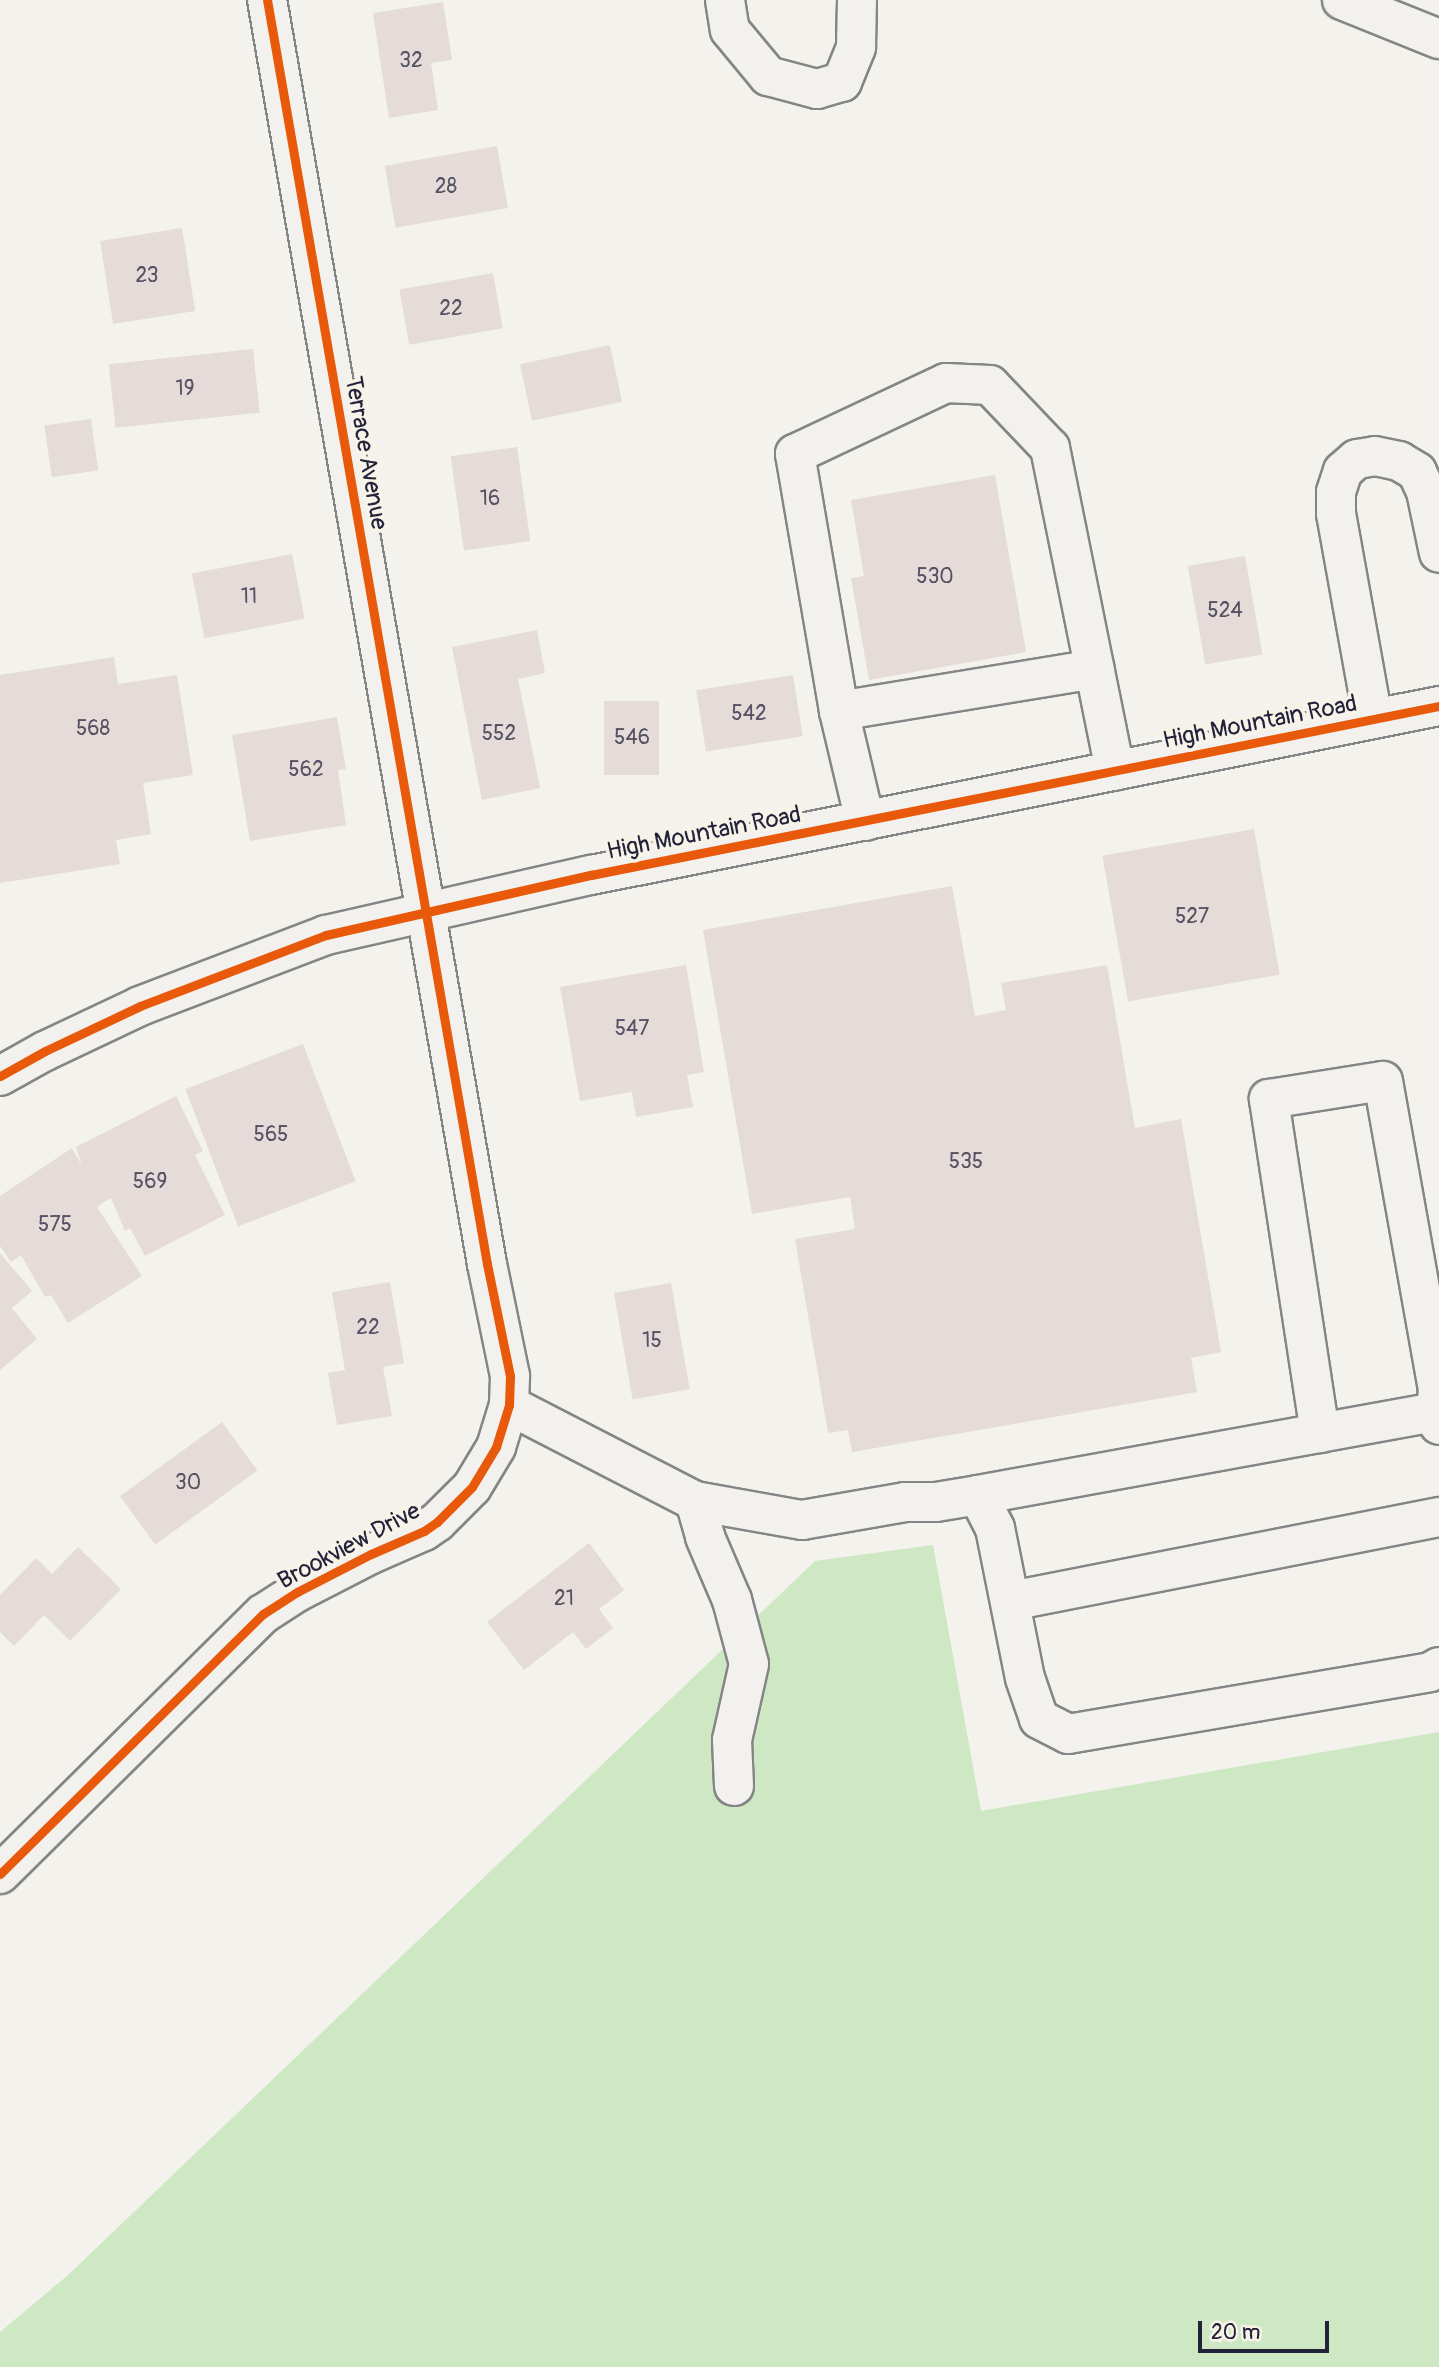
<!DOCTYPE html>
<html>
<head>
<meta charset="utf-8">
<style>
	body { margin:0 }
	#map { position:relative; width:1439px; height:2367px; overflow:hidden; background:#f4f2ec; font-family:Pangolin,sans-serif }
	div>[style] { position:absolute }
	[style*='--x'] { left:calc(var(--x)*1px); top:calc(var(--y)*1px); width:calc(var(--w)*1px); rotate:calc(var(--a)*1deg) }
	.green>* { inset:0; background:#cde8c3 }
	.building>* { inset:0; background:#e5dbd8; transform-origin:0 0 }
	.roads { filter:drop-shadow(2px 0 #858486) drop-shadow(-2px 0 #858486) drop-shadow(0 2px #858486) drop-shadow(0 -2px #858486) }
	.minor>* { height:38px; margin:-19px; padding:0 19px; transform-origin:19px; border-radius:19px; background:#f2f1ed }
	.cycleway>* { height:9px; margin:-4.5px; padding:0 4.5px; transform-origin:4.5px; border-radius:4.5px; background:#e8590c }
	span { translate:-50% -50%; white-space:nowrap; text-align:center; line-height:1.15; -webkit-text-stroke:7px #f7f3e8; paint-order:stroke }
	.number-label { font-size:21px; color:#555264 }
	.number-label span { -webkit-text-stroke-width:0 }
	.street-label { font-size:24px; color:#22223b }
	.scale { position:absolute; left:1198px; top:2321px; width:131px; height:32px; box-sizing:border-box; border:4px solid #22223b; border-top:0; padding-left:9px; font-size:21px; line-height:24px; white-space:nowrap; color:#22223b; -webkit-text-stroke:5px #f7f3e8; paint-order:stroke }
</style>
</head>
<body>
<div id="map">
	<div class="green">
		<i style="clip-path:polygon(933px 1545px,981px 1811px,1439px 1732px,1439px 2367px,0 2367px,0 2332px,67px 2276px,815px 1561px)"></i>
	</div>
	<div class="building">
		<i style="clip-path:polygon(443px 2px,452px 60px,431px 63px,438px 110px,389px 118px,373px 13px)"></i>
		<i style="left:497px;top:146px;width:63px;height:114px;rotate:80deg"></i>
		<i style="left:182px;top:228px;width:84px;height:83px;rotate:81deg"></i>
		<i style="left:493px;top:273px;width:56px;height:95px;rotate:80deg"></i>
		<i style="left:610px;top:345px;width:58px;height:92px;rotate:78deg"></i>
		<i style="left:253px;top:349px;width:64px;height:145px;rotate:84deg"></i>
		<i style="left:91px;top:419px;width:52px;height:47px;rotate:82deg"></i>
		<i style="left:517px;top:447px;width:95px;height:67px;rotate:82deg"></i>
		<i style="clip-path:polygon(995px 475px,1026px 652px,869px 680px,851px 578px,864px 576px,851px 500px)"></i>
		<i style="left:292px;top:554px;width:66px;height:102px;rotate:79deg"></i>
		<i style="left:1245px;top:556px;width:100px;height:58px;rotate:80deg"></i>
		<i style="clip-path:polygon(537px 630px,545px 673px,518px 679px,540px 788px,482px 800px,452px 647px)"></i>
		<i style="clip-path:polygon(114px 657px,118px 684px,177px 675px,193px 775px,143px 783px,151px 834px,116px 840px,120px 864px,0 883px,0 675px)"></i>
		<i style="left:793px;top:675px;width:62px;height:98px;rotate:81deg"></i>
		<i style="left:604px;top:701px;width:55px;height:74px"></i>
		<i style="clip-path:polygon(337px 717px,346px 769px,338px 770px,346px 825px,250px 841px,232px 735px)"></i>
		<i style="left:1254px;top:829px;width:148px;height:154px;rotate:80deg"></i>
		<i style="clip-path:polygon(952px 886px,975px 1016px,1006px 1010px,1001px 983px,1107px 965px,1135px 1128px,1181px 1119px,1221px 1352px,1191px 1358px,1197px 1392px,852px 1452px,848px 1430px,828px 1433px,795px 1239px,855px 1229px,850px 1197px,752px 1214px,703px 930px)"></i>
		<i style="clip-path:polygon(686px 965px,704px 1072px,687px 1075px,693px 1107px,636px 1117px,632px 1092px,580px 1101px,560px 987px)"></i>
		<i style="left:303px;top:1044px;width:147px;height:126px;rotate:69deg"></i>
		<i style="clip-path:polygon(176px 1096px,203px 1151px,195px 1155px,225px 1215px,145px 1256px,130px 1228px,125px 1231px,111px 1198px,104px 1202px,97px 1207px,142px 1276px,68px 1323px,51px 1295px,45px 1297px,21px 1255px,11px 1262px,0 1246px,0 1196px,72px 1148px,82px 1166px,76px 1147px)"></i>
		<i style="clip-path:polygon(0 1253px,32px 1291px,12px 1308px,37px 1339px,0 1370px)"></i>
		<i style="clip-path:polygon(390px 1282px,404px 1363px,383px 1367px,392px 1416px,337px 1425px,328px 1373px,345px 1370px,332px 1292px)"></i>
		<i style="left:671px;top:1283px;width:108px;height:58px;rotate:80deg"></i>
		<i style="left:222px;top:1422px;width:60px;height:126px;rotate:54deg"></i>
		<i style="clip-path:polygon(589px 1543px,624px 1590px,599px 1609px,613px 1628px,586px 1649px,573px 1632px,524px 1670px,487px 1622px)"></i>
		<i style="clip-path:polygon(78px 1547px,121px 1589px,70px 1641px,44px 1615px,14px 1646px,0 1632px,0 1595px,36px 1558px,52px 1574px)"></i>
	</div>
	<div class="roads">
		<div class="minor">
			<i style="--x:725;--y:0;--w:30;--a:81"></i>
			<i style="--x:730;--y:30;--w:60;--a:50.4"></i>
			<i style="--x:768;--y:76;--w:51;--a:14.9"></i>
			<i style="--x:817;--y:89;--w:26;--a:-16"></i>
			<i style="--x:842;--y:82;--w:38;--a:-68"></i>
			<i style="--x:856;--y:47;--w:47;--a:-88.8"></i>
			<i style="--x:1342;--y:0;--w:105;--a:21.9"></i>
			<i style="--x:839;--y:711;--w:259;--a:-9.3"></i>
			<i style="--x:1373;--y:719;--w:208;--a:-100.2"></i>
			<i style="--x:1336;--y:514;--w:22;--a:-90"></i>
			<i style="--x:1336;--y:492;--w:22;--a:-72"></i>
			<i style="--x:1343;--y:471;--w:18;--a:-41"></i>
			<i style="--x:1357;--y:459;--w:18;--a:-9"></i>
			<i style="--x:1375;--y:456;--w:25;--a:12"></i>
			<i style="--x:1399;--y:461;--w:21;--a:31"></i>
			<i style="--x:1417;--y:472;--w:21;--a:65"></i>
			<i style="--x:1426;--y:491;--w:63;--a:78.2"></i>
			<i style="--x:865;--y:821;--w:113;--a:-103.3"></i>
			<i style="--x:839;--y:711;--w:261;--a:-99.7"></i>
			<i style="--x:795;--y:454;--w:167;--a:-25.2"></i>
			<i style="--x:946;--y:383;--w:44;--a:2.6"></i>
			<i style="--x:990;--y:385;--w:87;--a:46.4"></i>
			<i style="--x:1050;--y:448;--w:329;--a:78.6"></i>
			<i style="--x:0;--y:1076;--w:51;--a:-29.1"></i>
			<i style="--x:45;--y:1051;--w:105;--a:-25.3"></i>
			<i style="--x:140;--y:1006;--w:199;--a:-20.9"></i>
			<i style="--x:326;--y:935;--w:272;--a:-12.8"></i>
			<i style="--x:591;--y:875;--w:865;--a:-11.27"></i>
			<i style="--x:509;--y:1405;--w:209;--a:27.3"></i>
			<i style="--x:695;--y:1501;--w:109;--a:10.1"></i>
			<i style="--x:802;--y:1520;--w:105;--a:-9.9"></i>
			<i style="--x:905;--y:1502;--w:31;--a:0"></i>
			<i style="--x:936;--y:1502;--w:43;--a:-9.5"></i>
			<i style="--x:978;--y:1495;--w:465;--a:-10.3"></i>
			<i style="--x:1436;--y:1412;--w:13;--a:77"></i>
			<i style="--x:1320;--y:1433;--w:338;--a:-98.7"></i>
			<i style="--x:1269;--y:1099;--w:115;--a:-9"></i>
			<i style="--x:1383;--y:1081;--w:313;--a:79.9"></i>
			<i style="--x:1438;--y:1389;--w:23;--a:95"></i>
			<i style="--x:978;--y:1495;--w:37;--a:63"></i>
			<i style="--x:995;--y:1528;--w:153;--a:78.7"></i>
			<i style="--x:1025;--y:1678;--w:43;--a:71.1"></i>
			<i style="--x:1039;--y:1719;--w:33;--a:27"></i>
			<i style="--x:1068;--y:1734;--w:367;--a:-9.7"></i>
			<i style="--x:1430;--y:1672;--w:10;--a:-29"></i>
			<i style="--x:695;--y:1501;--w:37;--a:74"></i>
			<i style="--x:705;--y:1537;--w:69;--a:66.8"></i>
			<i style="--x:732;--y:1600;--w:66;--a:75.1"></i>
			<i style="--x:749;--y:1664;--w:78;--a:102.6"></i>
			<i style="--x:732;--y:1740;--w:46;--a:87.5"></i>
			<i style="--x:1011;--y:1601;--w:436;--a:-11.1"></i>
			<i style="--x:0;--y:1874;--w:370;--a:-44.7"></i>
			<i style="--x:263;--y:1614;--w:40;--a:-32.9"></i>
			<i style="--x:297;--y:1592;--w:83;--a:-27.2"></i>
			<i style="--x:371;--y:1554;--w:58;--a:-23.5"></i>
			<i style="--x:424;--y:1531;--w:16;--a:-35"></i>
			<i style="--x:437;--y:1522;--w:49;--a:-45"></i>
			<i style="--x:472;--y:1487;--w:47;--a:-59"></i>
			<i style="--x:496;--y:1447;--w:44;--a:-72.8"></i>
			<i style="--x:509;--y:1405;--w:29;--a:-88"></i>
			<i style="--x:510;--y:1376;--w:114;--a:-101.6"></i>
			<i style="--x:487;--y:1264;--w:1283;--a:-99.87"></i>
		</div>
	</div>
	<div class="cycleway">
		<i style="--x:0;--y:1076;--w:51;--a:-29.1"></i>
		<i style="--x:45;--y:1051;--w:105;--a:-25.3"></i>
		<i style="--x:140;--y:1006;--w:199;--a:-20.9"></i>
		<i style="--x:326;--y:935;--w:272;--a:-12.8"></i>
		<i style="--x:591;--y:875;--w:865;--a:-11.27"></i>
		<i style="--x:0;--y:1874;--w:370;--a:-44.7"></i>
		<i style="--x:263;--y:1614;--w:40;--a:-32.9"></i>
		<i style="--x:297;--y:1592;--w:83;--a:-27.2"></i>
		<i style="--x:371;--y:1554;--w:58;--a:-23.5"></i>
		<i style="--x:424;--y:1531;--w:16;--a:-35"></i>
		<i style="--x:437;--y:1522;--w:49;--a:-45"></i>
		<i style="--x:472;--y:1487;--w:47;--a:-59"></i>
		<i style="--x:496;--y:1447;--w:44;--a:-72.8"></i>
		<i style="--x:509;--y:1405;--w:29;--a:-88"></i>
		<i style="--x:510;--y:1376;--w:114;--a:-101.6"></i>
		<i style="--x:487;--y:1264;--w:1283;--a:-99.87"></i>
	</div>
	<div class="number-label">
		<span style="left:411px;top:61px">32</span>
		<span style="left:446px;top:187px">28</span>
		<span style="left:147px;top:276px">23</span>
		<span style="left:451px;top:309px">22</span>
		<span style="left:185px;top:389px">19</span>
		<span style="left:490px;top:499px">16</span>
		<span style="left:935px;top:577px">530</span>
		<span style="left:249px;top:597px">11</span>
		<span style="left:1225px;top:611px">524</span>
		<span style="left:749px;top:714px">542</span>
		<span style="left:93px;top:729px">568</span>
		<span style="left:499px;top:734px">552</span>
		<span style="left:632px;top:738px">546</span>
		<span style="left:306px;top:770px">562</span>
		<span style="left:1192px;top:917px">527</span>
		<span style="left:632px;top:1029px">547</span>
		<span style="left:271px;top:1135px">565</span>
		<span style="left:966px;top:1162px">535</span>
		<span style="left:150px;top:1182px">569</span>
		<span style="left:55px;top:1225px">575</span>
		<span style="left:368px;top:1328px">22</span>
		<span style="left:652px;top:1341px">15</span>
		<span style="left:188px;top:1483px">30</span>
		<span style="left:564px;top:1599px">21</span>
	</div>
	<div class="street-label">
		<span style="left:366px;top:453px;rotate:80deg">Terrace Avenue</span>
		<span style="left:1260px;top:722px;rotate:-11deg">High Mountain Road</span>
		<span style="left:704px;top:833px;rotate:-11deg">High Mountain Road</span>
		<span style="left:349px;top:1546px;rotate:-28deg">Brookview Drive</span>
	</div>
	<div class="scale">20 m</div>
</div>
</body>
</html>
